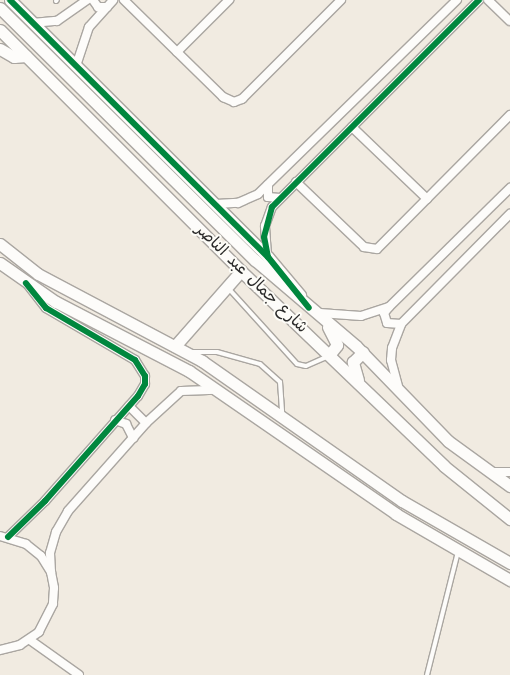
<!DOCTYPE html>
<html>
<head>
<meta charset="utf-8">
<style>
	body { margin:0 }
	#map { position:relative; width:510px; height:675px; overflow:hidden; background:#f1ebe1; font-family:Kalam,"Playpen Sans Arabic",sans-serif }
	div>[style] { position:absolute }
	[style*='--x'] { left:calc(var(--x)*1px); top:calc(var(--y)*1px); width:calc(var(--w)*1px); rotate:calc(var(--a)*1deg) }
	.roads { filter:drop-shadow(1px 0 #aaa6a1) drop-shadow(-1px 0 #aaa6a1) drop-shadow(0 1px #aaa6a1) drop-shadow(0 -1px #aaa6a1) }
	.lane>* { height:4px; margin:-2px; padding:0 2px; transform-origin:2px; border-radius:2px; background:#fdfcfa }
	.street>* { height:8px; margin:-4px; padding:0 4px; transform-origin:4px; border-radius:4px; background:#fdfcfa }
	.secondary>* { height:11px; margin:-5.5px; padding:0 5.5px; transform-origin:5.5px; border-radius:5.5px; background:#fdfcfa }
	.cycleway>* { height:6px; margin:-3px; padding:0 3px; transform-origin:3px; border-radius:3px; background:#00873e }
	span { translate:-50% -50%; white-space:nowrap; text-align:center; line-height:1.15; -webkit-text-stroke:4px #fdfcf7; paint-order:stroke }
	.street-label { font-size:16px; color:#2b2b2b }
</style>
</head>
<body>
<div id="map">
	<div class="roads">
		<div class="lane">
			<i style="--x:56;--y:1;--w:1;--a:-45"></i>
			<i style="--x:229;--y:289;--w:101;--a:47.8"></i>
			<i style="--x:297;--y:364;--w:9;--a:13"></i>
			<i style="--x:306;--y:366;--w:22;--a:-24"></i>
			<i style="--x:192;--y:352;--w:25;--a:0"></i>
			<i style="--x:217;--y:352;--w:45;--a:15.6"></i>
			<i style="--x:260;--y:364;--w:27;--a:42"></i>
			<i style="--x:280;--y:382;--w:32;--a:86"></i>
			<i style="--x:427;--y:675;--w:127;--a:-75.9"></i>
		</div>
		<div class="street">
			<i style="--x:93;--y:0;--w:9;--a:54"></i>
			<i style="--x:98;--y:7;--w:9;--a:0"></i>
			<i style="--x:124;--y:0;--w:139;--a:44.4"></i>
			<i style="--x:223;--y:97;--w:12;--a:24"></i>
			<i style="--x:234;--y:102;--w:9;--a:-21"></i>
			<i style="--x:242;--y:99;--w:140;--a:-45"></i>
			<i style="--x:488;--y:0;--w:30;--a:44"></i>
			<i style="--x:32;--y:23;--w:25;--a:-5"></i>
			<i style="--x:57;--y:21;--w:37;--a:-35"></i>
			<i style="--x:177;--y:52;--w:74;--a:-45"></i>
			<i style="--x:76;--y:66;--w:41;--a:-71.6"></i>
			<i style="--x:89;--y:27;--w:36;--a:-48"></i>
			<i style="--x:352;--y:127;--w:104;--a:43.8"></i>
			<i style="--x:296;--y:182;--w:94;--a:43.7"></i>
			<i style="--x:364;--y:247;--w:13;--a:9"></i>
			<i style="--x:377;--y:249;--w:189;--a:-45.2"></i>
			<i style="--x:268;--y:185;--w:12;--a:90"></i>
			<i style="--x:268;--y:197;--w:12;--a:5"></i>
			<i style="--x:216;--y:204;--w:22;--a:-3"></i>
			<i style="--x:238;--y:203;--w:22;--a:-24"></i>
			<i style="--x:258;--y:194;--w:278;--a:-44.3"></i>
			<i style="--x:267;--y:255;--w:29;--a:-94"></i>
			<i style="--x:265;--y:226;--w:20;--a:-70"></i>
			<i style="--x:272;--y:207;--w:293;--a:-45"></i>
			<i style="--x:389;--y:307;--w:8;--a:130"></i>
			<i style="--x:384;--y:313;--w:10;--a:73"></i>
			<i style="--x:387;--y:323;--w:14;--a:4"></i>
			<i style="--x:320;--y:313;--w:41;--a:4.2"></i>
			<i style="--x:361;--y:316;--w:29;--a:-18"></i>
			<i style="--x:389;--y:307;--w:170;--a:-44.5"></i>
			<i style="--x:398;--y:386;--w:27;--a:-105"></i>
			<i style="--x:391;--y:360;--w:12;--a:-85"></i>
			<i style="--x:392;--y:348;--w:26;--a:-69"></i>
			<i style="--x:401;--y:324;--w:155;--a:-45.3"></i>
			<i style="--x:129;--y:406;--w:24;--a:45"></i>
			<i style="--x:115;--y:420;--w:12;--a:20"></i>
			<i style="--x:126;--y:424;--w:16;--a:63"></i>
			<i style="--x:492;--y:472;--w:18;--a:0"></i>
			<i style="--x:0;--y:536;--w:27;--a:17"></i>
			<i style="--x:26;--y:544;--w:19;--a:39"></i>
			<i style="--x:41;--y:556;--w:19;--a:58"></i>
			<i style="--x:51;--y:572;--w:16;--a:79"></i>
			<i style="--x:54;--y:588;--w:16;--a:94"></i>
			<i style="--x:53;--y:604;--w:31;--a:117"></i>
			<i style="--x:39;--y:632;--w:23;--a:146"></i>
			<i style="--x:20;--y:645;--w:21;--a:166"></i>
			<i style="--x:8;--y:537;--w:52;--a:-44.2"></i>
			<i style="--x:45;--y:501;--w:140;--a:-48.5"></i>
			<i style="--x:138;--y:396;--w:14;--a:-60"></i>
			<i style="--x:145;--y:384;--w:8;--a:-90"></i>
			<i style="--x:145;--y:376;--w:19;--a:-122"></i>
			<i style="--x:135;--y:360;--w:103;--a:-149.7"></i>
			<i style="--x:46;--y:308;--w:31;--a:-128"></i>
			<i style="--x:51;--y:572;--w:19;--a:-93"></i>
			<i style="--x:50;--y:553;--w:22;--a:-74"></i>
			<i style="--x:56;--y:532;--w:24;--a:-60"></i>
			<i style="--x:68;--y:511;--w:118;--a:-48.4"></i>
			<i style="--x:146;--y:423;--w:47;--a:-42.4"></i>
			<i style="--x:181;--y:391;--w:35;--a:-2"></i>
			<i style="--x:30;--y:640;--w:60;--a:35.5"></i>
		</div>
		<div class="secondary">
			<i style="--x:10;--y:0;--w:364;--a:44.9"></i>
			<i style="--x:268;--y:257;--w:50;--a:49.9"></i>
			<i style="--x:0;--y:8;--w:359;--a:44.7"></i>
			<i style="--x:255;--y:260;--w:133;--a:40.4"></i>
			<i style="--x:356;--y:346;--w:132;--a:45.9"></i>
			<i style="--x:448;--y:441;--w:77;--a:36"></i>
			<i style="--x:0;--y:30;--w:341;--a:45"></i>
			<i style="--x:241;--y:271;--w:281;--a:43.8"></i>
			<i style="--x:444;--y:466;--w:85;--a:38.8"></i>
			<i style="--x:0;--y:49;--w:16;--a:30"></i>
			<i style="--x:14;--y:57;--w:12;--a:-5"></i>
			<i style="--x:0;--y:244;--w:48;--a:38.3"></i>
			<i style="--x:38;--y:274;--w:186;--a:27.9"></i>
			<i style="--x:202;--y:361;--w:244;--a:35"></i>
			<i style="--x:402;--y:501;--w:125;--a:29.9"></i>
			<i style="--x:0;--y:263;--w:68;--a:34.9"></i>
			<i style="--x:56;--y:302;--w:150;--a:27.4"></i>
			<i style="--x:189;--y:371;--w:252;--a:34.6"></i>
			<i style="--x:396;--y:514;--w:132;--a:30.1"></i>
			<i style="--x:328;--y:327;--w:20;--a:63"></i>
			<i style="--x:337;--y:345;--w:11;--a:128"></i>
			<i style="--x:175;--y:346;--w:100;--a:-48.7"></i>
			<i style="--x:358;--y:380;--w:19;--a:-106"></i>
			<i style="--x:353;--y:362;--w:14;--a:-45"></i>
		</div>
	</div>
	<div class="cycleway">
		<i style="--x:10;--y:0;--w:364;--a:44.9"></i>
		<i style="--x:268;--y:257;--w:65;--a:51.2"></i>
		<i style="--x:268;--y:257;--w:20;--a:-101"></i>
		<i style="--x:264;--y:237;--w:31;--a:-75"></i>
		<i style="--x:272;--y:207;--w:293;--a:-45"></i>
		<i style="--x:8;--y:537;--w:52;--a:-44.2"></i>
		<i style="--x:45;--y:501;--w:140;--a:-48.5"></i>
		<i style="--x:138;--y:396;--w:14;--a:-60"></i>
		<i style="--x:145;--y:384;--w:8;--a:-90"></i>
		<i style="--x:145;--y:376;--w:19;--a:-122"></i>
		<i style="--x:135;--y:360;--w:103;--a:-149.7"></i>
		<i style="--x:46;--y:308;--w:32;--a:-129"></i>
	</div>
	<div class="street-label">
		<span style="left:251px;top:279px;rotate:44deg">شارع جمال عبد الناصر</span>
	</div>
</div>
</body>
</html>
